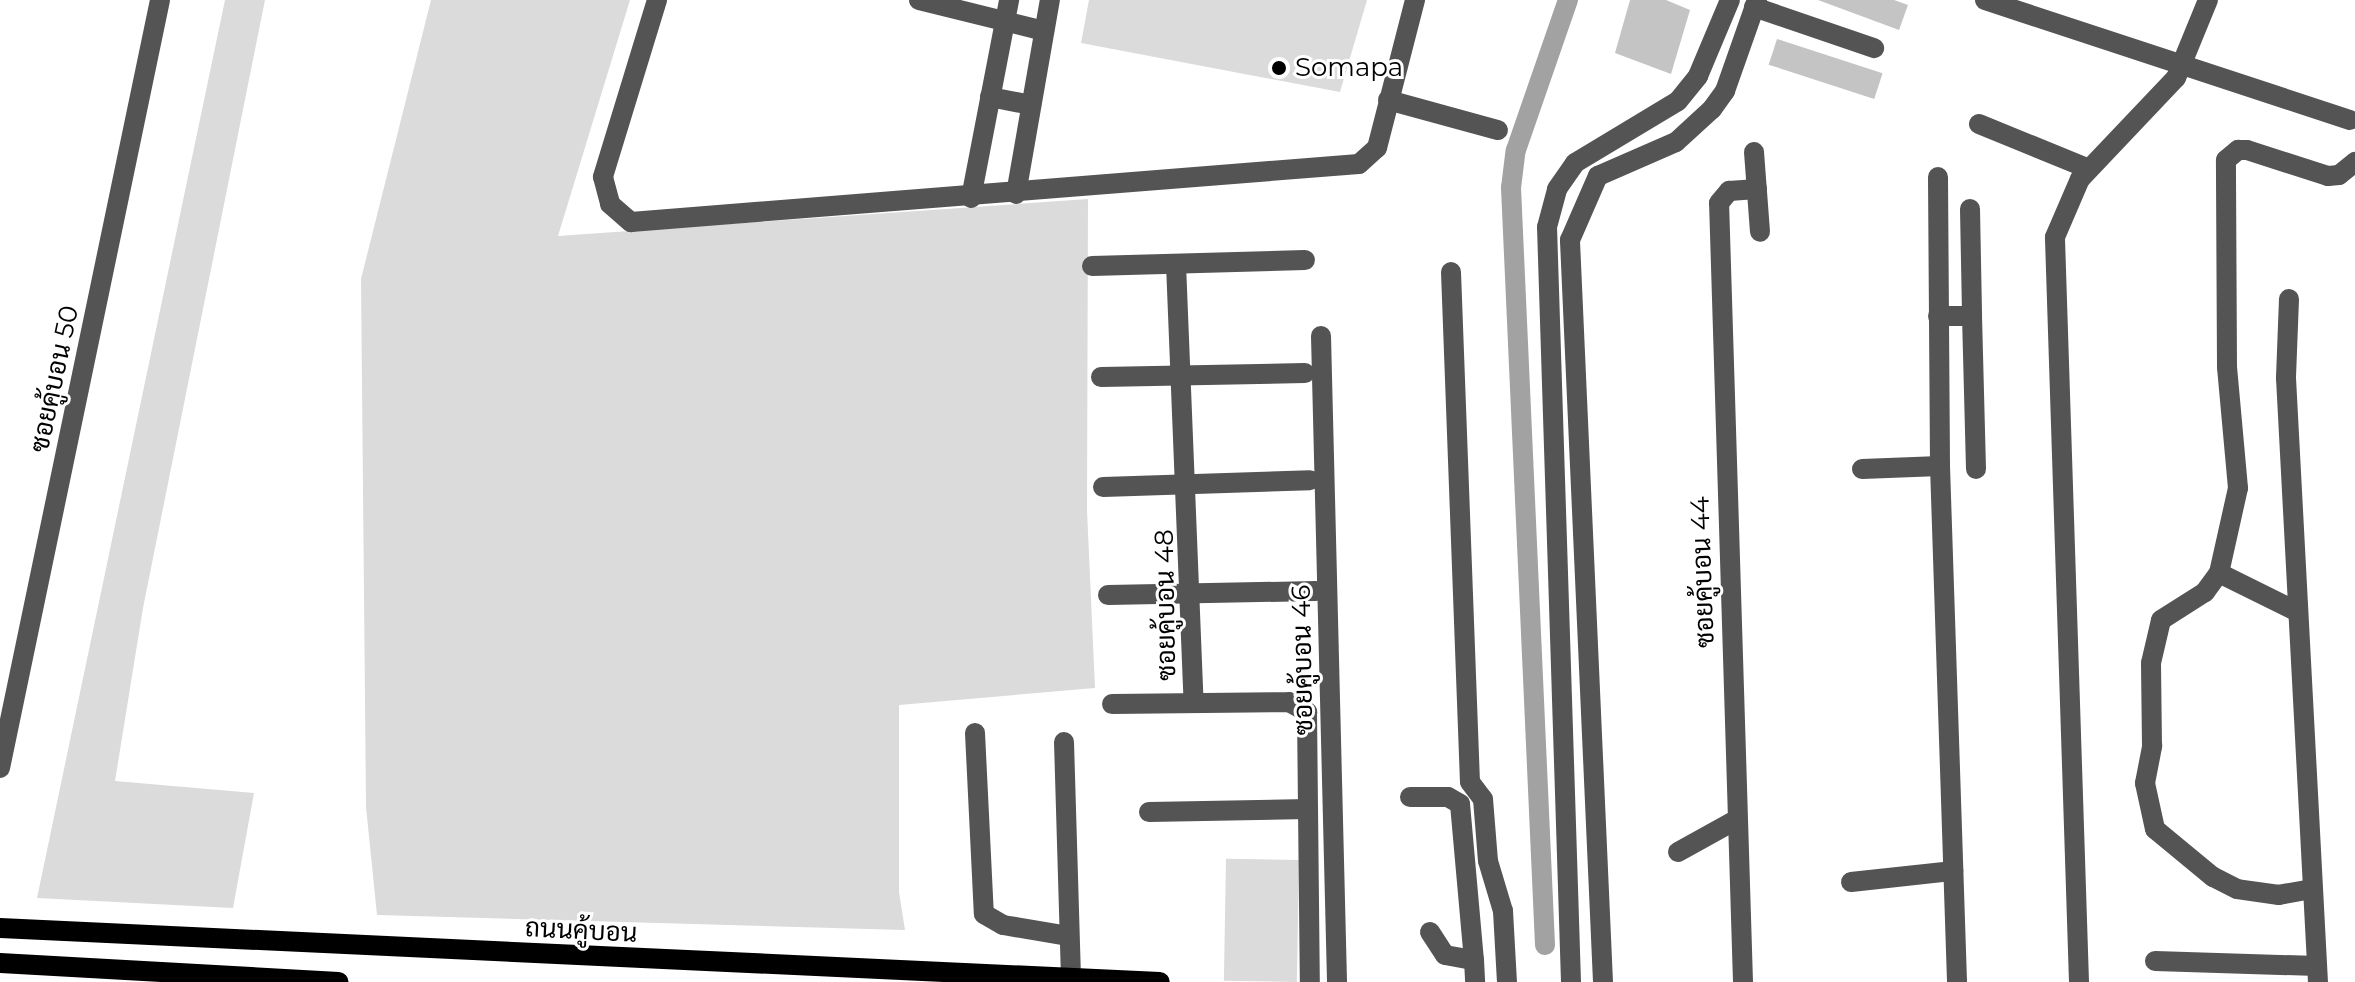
<!DOCTYPE html>
<html>
<head>
<meta charset="utf-8">
<style>
	body { margin:0 }
	#map { position:relative; width:2355px; height:982px; overflow:hidden; background:#fff; font-family:Montserrat,Sarabun,sans-serif }
	div>[style] { position:absolute }
	[style*='--x'] { left:calc(var(--x)*1px); top:calc(var(--y)*1px); width:calc(var(--w)*1px); rotate:calc(var(--a)*1deg) }
	.green>* { inset:0; background:#dbdbdb; transform-origin:0 0 }
	.canal>* { height:20px; margin:-10px; padding:0 10px; transform-origin:10px; border-radius:10px; background:#a2a2a2 }
	.building>* { inset:0; background:#c4c4c4; transform-origin:0 0 }
	.minor>* { height:20px; margin:-10px; padding:0 10px; transform-origin:10px; border-radius:10px; background:#545454 }
	.major>* { height:20px; margin:-10px; padding:0 10px; transform-origin:10px; border-radius:10px; background:#000 }
	.dots>* { width:22px; height:22px; translate:-50% -50%; box-sizing:border-box; border:4px solid #fff; border-radius:50% }
	span { translate:-50% -50%; white-space:nowrap; text-align:center; line-height:1.15; -webkit-text-stroke:6px #fff; paint-order:stroke }
	.poi-label { font-size:26px; color:#000 }
	.left { translate:0 -50%; text-align:left }
	.street-label { font-size:26px; color:#000 }
</style>
</head>
<body>
<div id="map">
	<div class="green">
		<i style="clip-path:polygon(225px 0,265px 0,143px 608px,115px 781px,254px 793px,233px 908px,37px 898px)"></i>
		<i style="clip-path:polygon(431px 0,630px 0,558px 236px,1088px 199px,1087px 510px,1095px 688px,899px 705px,899px 892px,905px 930px,377px 915px,366px 807px,361px 279px)"></i>
		<i style="clip-path:polygon(1089px 0,1367px 0,1340px 92px,1081px 43px)"></i>
		<i style="left:1299px;top:860px;width:122px;height:73px;rotate:91deg"></i>
	</div>
	<div class="canal">
		<i style="--x:1545;--y:945;--w:758;--a:-92.57"></i>
		<i style="--x:1511;--y:188;--w:38;--a:-83"></i>
		<i style="--x:1516;--y:150;--w:159;--a:-70.9"></i>
	</div>
	<div class="building">
		<i style="clip-path:polygon(1630px 0,1666px 0,1690px 10px,1671px 74px,1615px 53px)"></i>
		<i style="clip-path:polygon(1818px 0,1894px 0,1908px 5px,1899px 30px)"></i>
		<i style="left:1777px;top:39px;width:111px;height:27px;rotate:18deg"></i>
	</div>
	<div class="minor">
		<i style="--x:657;--y:0;--w:185;--a:107"></i>
		<i style="--x:603;--y:177;--w:28;--a:75"></i>
		<i style="--x:610;--y:204;--w:28;--a:41"></i>
		<i style="--x:631;--y:222;--w:730;--a:-4.56"></i>
		<i style="--x:1359;--y:164;--w:24;--a:-42"></i>
		<i style="--x:1377;--y:148;--w:153;--a:-75.6"></i>
		<i style="--x:919;--y:0;--w:129;--a:13.9"></i>
		<i style="--x:1985;--y:0;--w:384;--a:18.2"></i>
		<i style="--x:1754;--y:7;--w:127;--a:18.9"></i>
		<i style="--x:990;--y:97;--w:42;--a:11"></i>
		<i style="--x:1388;--y:100;--w:114;--a:15.3"></i>
		<i style="--x:1979;--y:124;--w:119;--a:22.2"></i>
		<i style="--x:1754;--y:152;--w:80;--a:85.7"></i>
		<i style="--x:1938;--y:177;--w:289;--a:89.6"></i>
		<i style="--x:1940;--y:466;--w:516;--a:88.11"></i>
		<i style="--x:1016;--y:194;--w:197;--a:-80.1"></i>
		<i style="--x:971;--y:198;--w:202;--a:-79.1"></i>
		<i style="--x:1970;--y:209;--w:107;--a:88.9"></i>
		<i style="--x:1176;--y:264;--w:439;--a:87.7"></i>
		<i style="--x:1092;--y:266;--w:213;--a:-1.6"></i>
		<i style="--x:1451;--y:272;--w:510;--a:87.87"></i>
		<i style="--x:1470;--y:782;--w:21;--a:53"></i>
		<i style="--x:1483;--y:799;--w:62;--a:85.4"></i>
		<i style="--x:1488;--y:861;--w:52;--a:73.3"></i>
		<i style="--x:1503;--y:911;--w:71;--a:86.8"></i>
		<i style="--x:2289;--y:299;--w:79;--a:92.2"></i>
		<i style="--x:2286;--y:378;--w:605;--a:86.97"></i>
		<i style="--x:1938;--y:316;--w:34;--a:0"></i>
		<i style="--x:1972;--y:316;--w:153;--a:88.5"></i>
		<i style="--x:1321;--y:336;--w:646;--a:88.58"></i>
		<i style="--x:1101;--y:377;--w:204;--a:-1.1"></i>
		<i style="--x:1862;--y:469;--w:78;--a:-2.2"></i>
		<i style="--x:1103;--y:487;--w:207;--a:-1.9"></i>
		<i style="--x:2219;--y:573;--w:88;--a:26.3"></i>
		<i style="--x:1108;--y:595;--w:208;--a:-1.1"></i>
		<i style="--x:1112;--y:704;--w:177;--a:-0.6"></i>
		<i style="--x:1289;--y:702;--w:21;--a:29"></i>
		<i style="--x:1307;--y:712;--w:270;--a:89.4"></i>
		<i style="--x:975;--y:733;--w:181;--a:87.2"></i>
		<i style="--x:984;--y:914;--w:22;--a:30"></i>
		<i style="--x:1003;--y:925;--w:67;--a:9.5"></i>
		<i style="--x:1064;--y:742;--w:236;--a:88.3"></i>
		<i style="--x:0;--y:768;--w:784;--a:-78.23"></i>
		<i style="--x:1410;--y:797;--w:38;--a:0"></i>
		<i style="--x:1448;--y:797;--w:14;--a:30"></i>
		<i style="--x:1460;--y:804;--w:157;--a:84.9"></i>
		<i style="--x:1149;--y:812;--w:159;--a:-1.1"></i>
		<i style="--x:1678;--y:852;--w:66;--a:-28.9"></i>
		<i style="--x:1851;--y:882;--w:103;--a:-6.2"></i>
		<i style="--x:2312;--y:889;--w:34;--a:170"></i>
		<i style="--x:2279;--y:895;--w:42;--a:-171.9"></i>
		<i style="--x:2237;--y:889;--w:27;--a:-153"></i>
		<i style="--x:2213;--y:877;--w:75;--a:-140.4"></i>
		<i style="--x:2155;--y:829;--w:47;--a:-102.3"></i>
		<i style="--x:2145;--y:783;--w:38;--a:-79"></i>
		<i style="--x:2152;--y:746;--w:83;--a:-90.7"></i>
		<i style="--x:2151;--y:663;--w:44;--a:-76.9"></i>
		<i style="--x:2161;--y:620;--w:52;--a:-32.5"></i>
		<i style="--x:2205;--y:592;--w:24;--a:-54"></i>
		<i style="--x:2219;--y:573;--w:87;--a:-77.4"></i>
		<i style="--x:2238;--y:488;--w:121;--a:-95.2"></i>
		<i style="--x:2227;--y:367;--w:207;--a:-90.3"></i>
		<i style="--x:2226;--y:160;--w:16;--a:-40"></i>
		<i style="--x:2238;--y:150;--w:9;--a:0"></i>
		<i style="--x:2247;--y:150;--w:85;--a:17.8"></i>
		<i style="--x:2328;--y:176;--w:11;--a:-5"></i>
		<i style="--x:2339;--y:175;--w:21;--a:-39"></i>
		<i style="--x:1430;--y:932;--w:27;--a:57"></i>
		<i style="--x:1445;--y:955;--w:29;--a:10"></i>
		<i style="--x:1474;--y:960;--w:22;--a:87"></i>
		<i style="--x:2155;--y:961;--w:162;--a:1.8"></i>
		<i style="--x:1571;--y:982;--w:755;--a:-91.82"></i>
		<i style="--x:1547;--y:227;--w:39;--a:-75"></i>
		<i style="--x:1557;--y:189;--w:32;--a:-55"></i>
		<i style="--x:1575;--y:163;--w:120;--a:-31"></i>
		<i style="--x:1678;--y:101;--w:32;--a:-51"></i>
		<i style="--x:1698;--y:76;--w:82;--a:-67.2"></i>
		<i style="--x:1603;--y:982;--w:743;--a:-92.55"></i>
		<i style="--x:1570;--y:240;--w:70;--a:-66.4"></i>
		<i style="--x:1598;--y:176;--w:85;--a:-23.6"></i>
		<i style="--x:1676;--y:142;--w:49;--a:-42.5"></i>
		<i style="--x:1712;--y:109;--w:22;--a:-54"></i>
		<i style="--x:1725;--y:91;--w:96;--a:-70.6"></i>
		<i style="--x:1743;--y:982;--w:779;--a:-91.76"></i>
		<i style="--x:1719;--y:203;--w:16;--a:-50"></i>
		<i style="--x:1729;--y:191;--w:28;--a:-4"></i>
		<i style="--x:2079;--y:982;--w:745;--a:-91.85"></i>
		<i style="--x:2055;--y:237;--w:63;--a:-66.7"></i>
		<i style="--x:2080;--y:179;--w:139;--a:-46.5"></i>
		<i style="--x:2176;--y:78;--w:84;--a:-67.7"></i>
	</div>
	<div class="major">
		<i style="--x:0;--y:928;--w:1161;--a:2.67"></i>
		<i style="--x:0;--y:963;--w:339;--a:3.2"></i>
	</div>
	<div class="dots">
		<i style="left:1279px;top:68px;background:#000"></i>
	</div>
	<div class="poi-label">
		<span class="left" style="left:1295px;top:68px">Somapa</span>
	</div>
	<div class="street-label">
		<span style="left:55px;top:379px;rotate:-78deg">ซอยคู้บอน 50</span>
		<span style="left:1703px;top:572px;rotate:-92deg">ซอยคู้บอน 44</span>
		<span style="left:1166px;top:605px;rotate:-91deg">ซอยคู้บอน 48</span>
		<span style="left:1303px;top:660px;rotate:-91deg">ซอยคู้บอน 46</span>
		<span style="left:581px;top:931px;rotate:3deg">ถนนคู้บอน</span>
	</div>
</div>
</body>
</html>
